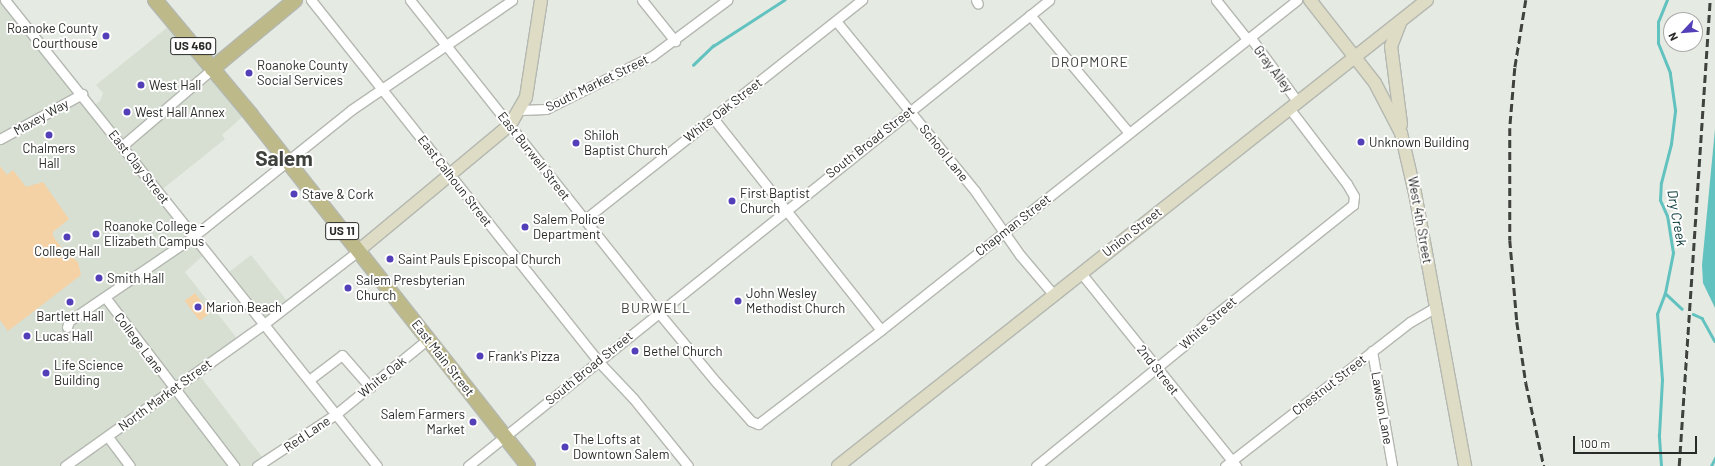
<!DOCTYPE html>
<html>
<head>
<meta charset="utf-8">
<style>
	body { margin:0 }
	#map { position:relative; width:1715px; height:466px; overflow:hidden; background:#e5eae2; font-family:Barlow,sans-serif }
	div>[style] { position:absolute }
	[style*='--x'] { left:calc(var(--x)*1px); top:calc(var(--y)*1px); width:calc(var(--w)*1px); rotate:calc(var(--a)*1deg) }
	.built>* { inset:0; background:#d6dfd2; transform-origin:0 0 }
	.green>* { inset:0; background:#f5d2a5; transform-origin:0 0 }
	.water>* { inset:0; background:#62c2c0 }
	.stream>* { height:2.5px; margin:-1.25px; padding:0 1.25px; transform-origin:1.25px; border-radius:1.25px; background:#62c2c0 }
	.roads { filter:drop-shadow(1px 0 #b4b8b1) drop-shadow(-1px 0 #b4b8b1) drop-shadow(0 1px #b4b8b1) drop-shadow(0 -1px #b4b8b1) }
	.street>* { height:9px; margin:-4.5px; padding:0 4.5px; transform-origin:4.5px; border-radius:4.5px; background:#fff }
	.secondary>* { height:12px; margin:-6px; padding:0 6px; transform-origin:6px; border-radius:6px; background:#dedcc4 }
	.primary>* { height:14px; margin:-7px; padding:0 7px; transform-origin:7px; border-radius:7px; background:#beb988 }
	.rail>* { height:2.5px; margin-top:-1.25px; transform-origin:0; background:repeating-linear-gradient(90deg,#40423e 0 8px,transparent 0 12px) }
	.dots>* { width:11px; height:11px; translate:-50% -50%; box-sizing:border-box; border:2px solid #fff; border-radius:50% }
	span { translate:-50% -50%; white-space:nowrap; text-align:center; line-height:1.15; -webkit-text-stroke:4px #fff; paint-order:stroke }
	.shield-label span { padding:1px 3px; background:#fff; border:1px solid; border-radius:3px; -webkit-text-stroke-width:0 }
	.shield-label { font-size:12px; color:#292b28; font-weight:700 }
	.poi-label { font-size:13px; color:#292b28 }
	.right { translate:-100% -50%; text-align:right }
	.left { translate:0 -50%; text-align:left }
	.street-label { font-size:13px; color:#292b28 }
	.neighbourhood-label { font-size:14px; color:#3f423c; letter-spacing:1px }
	.water-label { font-size:14px; color:#043434; font-style:italic }
	.town-label { font-size:21px; color:#3f423c; font-weight:700 }
	.north { position:absolute; left:1663px; top:12px; width:40px; height:40px; box-sizing:border-box; background:#fff; border:1px solid #a9aaa9; border-radius:50%; rotate:244deg; font-size:11px; font-weight:700; line-height:16px; text-align:center; color:#292b28 }
	.north::after { content:''; display:block; margin:auto; width:14px; height:18px; background:#533fb7; clip-path:polygon(50% 0,100% 100%,50% 72%,0 100%) }
	.scale { position:absolute; left:1573px; top:436px; width:124px; height:18px; box-sizing:border-box; border:2px solid #292b28; border-top:0; padding-left:5px; font-size:12px; line-height:14px; white-space:nowrap; color:#292b28; -webkit-text-stroke:3px #fff; paint-order:stroke }
</style>
</head>
<body>
<div id="map">
	<div class="built">
		<i style="clip-path:polygon(0 0,5px 0,92px 107px,100px 101px,103px 93px,96px 85px,174px 22px,248px 112px,222px 135px,225px 139px,159px 192px,207px 252px,185px 272px,239px 341px,197px 372px,265px 461px,257px 466px,0 466px)"></i>
		<i style="left:251px;top:255px;width:62px;height:33px;rotate:52deg"></i>
	</div>
	<div class="green">
		<i style="clip-path:polygon(0 166px,7px 175px,13px 170px,26px 187px,43px 182px,69px 219px,53px 232px,53px 236px,61px 247px,78px 262px,81px 275px,8px 331px,0 320px)"></i>
		<i style="left:195px;top:293px;width:25px;height:13px;rotate:53deg"></i>
	</div>
	<div class="water">
		<i style="clip-path:polygon(1715px 129px,1715px 308px,1703px 283px,1702px 265px)"></i>
	</div>
	<div class="stream">
		<i style="--x:693;--y:65;--w:28;--a:-44"></i>
		<i style="--x:713;--y:46;--w:85;--a:-32.9"></i>
		<i style="--x:1665;--y:293;--w:23;--a:43"></i>
		<i style="--x:1693;--y:314;--w:10;--a:24"></i>
		<i style="--x:1702;--y:318;--w:26;--a:61"></i>
		<i style="--x:1661;--y:466;--w:31;--a:-94"></i>
		<i style="--x:1659;--y:435;--w:55;--a:-86.9"></i>
		<i style="--x:1662;--y:380;--w:66;--a:-94.3"></i>
		<i style="--x:1657;--y:314;--w:22;--a:-69"></i>
		<i style="--x:1665;--y:293;--w:41;--a:-78.7"></i>
		<i style="--x:1673;--y:253;--w:37;--a:-99"></i>
		<i style="--x:1667;--y:216;--w:17;--a:-114"></i>
		<i style="--x:1660;--y:200;--w:17;--a:-87"></i>
		<i style="--x:1661;--y:183;--w:40;--a:-75.6"></i>
		<i style="--x:1671;--y:144;--w:34;--a:-83"></i>
		<i style="--x:1675;--y:110;--w:37;--a:-98"></i>
		<i style="--x:1670;--y:73;--w:32;--a:-112"></i>
		<i style="--x:1658;--y:43;--w:21;--a:-90"></i>
		<i style="--x:1658;--y:22;--w:24;--a:-68"></i>
		<i style="--x:1711;--y:466;--w:9;--a:-63"></i>
	</div>
	<div class="roads">
		<div class="street">
			<i style="--x:5;--y:0;--w:596;--a:51.4"></i>
			<i style="--x:311;--y:0;--w:461;--a:51.5"></i>
			<i style="--x:598;--y:361;--w:51;--a:46.6"></i>
			<i style="--x:633;--y:398;--w:87;--a:51"></i>
			<i style="--x:410;--y:0;--w:399;--a:51.5"></i>
			<i style="--x:658;--y:312;--w:92;--a:50.3"></i>
			<i style="--x:717;--y:383;--w:51;--a:48.2"></i>
			<i style="--x:751;--y:421;--w:8;--a:23"></i>
			<i style="--x:758;--y:424;--w:155;--a:-37.4"></i>
			<i style="--x:881;--y:330;--w:531;--a:-38.42"></i>
			<i style="--x:642;--y:0;--w:53;--a:51.2"></i>
			<i style="--x:976;--y:0;--w:4;--a:63"></i>
			<i style="--x:1216;--y:0;--w:50;--a:51.5"></i>
			<i style="--x:1030;--y:15;--w:154;--a:50"></i>
			<i style="--x:836;--y:21;--w:220;--a:50.7"></i>
			<i style="--x:975;--y:191;--w:78;--a:54.9"></i>
			<i style="--x:1020;--y:255;--w:51;--a:49.8"></i>
			<i style="--x:1250;--y:37;--w:79;--a:53.7"></i>
			<i style="--x:520;--y:110;--w:26;--a:-2"></i>
			<i style="--x:546;--y:109;--w:119;--a:-26.6"></i>
			<i style="--x:652;--y:56;--w:94;--a:-36.7"></i>
			<i style="--x:713;--y:118;--w:270;--a:51.6"></i>
			<i style="--x:0;--y:139;--w:94;--a:-28.8"></i>
			<i style="--x:122;--y:146;--w:118;--a:-40.5"></i>
			<i style="--x:584;--y:220;--w:355;--a:-38.4"></i>
			<i style="--x:1081;--y:273;--w:248;--a:51.2"></i>
			<i style="--x:105;--y:297;--w:213;--a:52.6"></i>
			<i style="--x:67;--y:327;--w:6;--a:-72"></i>
			<i style="--x:69;--y:321;--w:151;--a:-34.2"></i>
			<i style="--x:194;--y:236;--w:201;--a:-38.7"></i>
			<i style="--x:351;--y:110;--w:195;--a:-34.3"></i>
			<i style="--x:1372;--y:351;--w:117;--a:80.1"></i>
			<i style="--x:309;--y:380;--w:41;--a:-37.1"></i>
			<i style="--x:342;--y:355;--w:43;--a:48.8"></i>
			<i style="--x:108;--y:437;--w:36;--a:53"></i>
			<i style="--x:65;--y:466;--w:244;--a:-35.5"></i>
			<i style="--x:264;--y:324;--w:119;--a:-37.8"></i>
			<i style="--x:257;--y:466;--w:95;--a:-33.4"></i>
			<i style="--x:336;--y:414;--w:119;--a:-39.2"></i>
			<i style="--x:468;--y:466;--w:745;--a:-38.73"></i>
			<i style="--x:1036;--y:466;--w:190;--a:-39.2"></i>
			<i style="--x:1183;--y:346;--w:38;--a:-45"></i>
			<i style="--x:1210;--y:319;--w:183;--a:-38.6"></i>
			<i style="--x:1353;--y:205;--w:9;--a:-84"></i>
			<i style="--x:1354;--y:196;--w:14;--a:-120"></i>
			<i style="--x:1347;--y:184;--w:96;--a:-127.3"></i>
			<i style="--x:1225;--y:466;--w:234;--a:-37.9"></i>
			<i style="--x:1410;--y:322;--w:30;--a:-30"></i>
		</div>
		<div class="secondary">
			<i style="--x:1310;--y:0;--w:105;--a:51.9"></i>
			<i style="--x:1375;--y:83;--w:56;--a:62.5"></i>
			<i style="--x:1401;--y:133;--w:62;--a:76.9"></i>
			<i style="--x:1415;--y:193;--w:278;--a:79.6"></i>
			<i style="--x:1400;--y:23;--w:25;--a:111"></i>
			<i style="--x:1391;--y:46;--w:79;--a:82.7"></i>
			<i style="--x:358;--y:251;--w:197;--a:-39.7"></i>
			<i style="--x:510;--y:125;--w:32;--a:-60"></i>
			<i style="--x:526;--y:97;--w:98;--a:-81.2"></i>
			<i style="--x:838;--y:466;--w:751;--a:-38.35"></i>
		</div>
		<div class="primary">
			<i style="--x:155;--y:0;--w:150;--a:50.1"></i>
			<i style="--x:251;--y:115;--w:447;--a:51.7"></i>
			<i style="--x:212;--y:69;--w:108;--a:-39.7"></i>
		</div>
	</div>
	<div class="rail">
		<i style="--x:1526;--y:0;--w:69;--a:99.2"></i>
		<i style="--x:1515;--y:68;--w:60;--a:94.8"></i>
		<i style="--x:1510;--y:128;--w:112;--a:90"></i>
		<i style="--x:1510;--y:240;--w:82;--a:85.1"></i>
		<i style="--x:1517;--y:322;--w:62;--a:81.6"></i>
		<i style="--x:1526;--y:383;--w:85;--a:77.8"></i>
		<i style="--x:1679;--y:466;--w:467;--a:-86.2"></i>
	</div>
	<div class="dots">
		<i style="left:106px;top:36px;background:#533fb7"></i>
		<i style="left:249px;top:73px;background:#533fb7"></i>
		<i style="left:141px;top:85px;background:#533fb7"></i>
		<i style="left:127px;top:112px;background:#533fb7"></i>
		<i style="left:49px;top:135px;background:#533fb7"></i>
		<i style="left:1361px;top:142px;background:#533fb7"></i>
		<i style="left:576px;top:143px;background:#533fb7"></i>
		<i style="left:294px;top:194px;background:#533fb7"></i>
		<i style="left:732px;top:201px;background:#533fb7"></i>
		<i style="left:525px;top:227px;background:#533fb7"></i>
		<i style="left:96px;top:234px;background:#533fb7"></i>
		<i style="left:67px;top:237px;background:#533fb7"></i>
		<i style="left:390px;top:259px;background:#533fb7"></i>
		<i style="left:99px;top:278px;background:#533fb7"></i>
		<i style="left:348px;top:288px;background:#533fb7"></i>
		<i style="left:738px;top:301px;background:#533fb7"></i>
		<i style="left:70px;top:302px;background:#533fb7"></i>
		<i style="left:198px;top:307px;background:#533fb7"></i>
		<i style="left:27px;top:336px;background:#533fb7"></i>
		<i style="left:635px;top:351px;background:#533fb7"></i>
		<i style="left:480px;top:356px;background:#533fb7"></i>
		<i style="left:46px;top:373px;background:#533fb7"></i>
		<i style="left:473px;top:422px;background:#533fb7"></i>
		<i style="left:565px;top:447px;background:#533fb7"></i>
	</div>
	<div class="shield-label">
		<span style="left:193px;top:46px">US 460</span>
		<span style="left:342px;top:231px">US 11</span>
	</div>
	<div class="poi-label">
		<span class="right" style="left:98px;top:36px">Roanoke County<br>Courthouse</span>
		<span class="left" style="left:257px;top:73px">Roanoke County<br>Social Services</span>
		<span class="left" style="left:149px;top:85px">West Hall</span>
		<span class="left" style="left:135px;top:112px">West Hall Annex</span>
		<span class="left" style="left:584px;top:143px">Shiloh<br>Baptist Church</span>
		<span class="left" style="left:1369px;top:142px">Unknown Building</span>
		<span style="left:49px;top:156px">Chalmers<br>Hall</span>
		<span class="left" style="left:302px;top:194px">Stave &amp; Cork</span>
		<span class="left" style="left:740px;top:201px">First Baptist<br>Church</span>
		<span class="left" style="left:533px;top:227px">Salem Police<br>Department</span>
		<span class="left" style="left:104px;top:234px">Roanoke College -<br>Elizabeth Campus</span>
		<span style="left:67px;top:251px">College Hall</span>
		<span class="left" style="left:398px;top:259px">Saint Pauls Episcopal Church</span>
		<span class="left" style="left:107px;top:278px">Smith Hall</span>
		<span class="left" style="left:356px;top:288px">Salem Presbyterian<br>Church</span>
		<span class="left" style="left:746px;top:301px">John Wesley<br>Methodist Church</span>
		<span class="left" style="left:206px;top:307px">Marion Beach</span>
		<span style="left:70px;top:316px">Bartlett Hall</span>
		<span class="left" style="left:35px;top:336px">Lucas Hall</span>
		<span class="left" style="left:643px;top:351px">Bethel Church</span>
		<span class="left" style="left:488px;top:356px">Frank's Pizza</span>
		<span class="left" style="left:54px;top:373px">Life Science<br>Building</span>
		<span class="right" style="left:465px;top:422px">Salem Farmers<br>Market</span>
		<span class="left" style="left:573px;top:447px">The Lofts at<br>Downtown Salem</span>
	</div>
	<div class="street-label">
		<span style="left:1273px;top:69px;rotate:53deg">Gray Alley</span>
		<span style="left:597px;top:83px;rotate:-26deg">South Market Street</span>
		<span style="left:723px;top:110px;rotate:-38deg">White Oak Street</span>
		<span style="left:41px;top:117px;rotate:-29deg">Maxey Way</span>
		<span style="left:870px;top:142px;rotate:-38deg">South Broad Street</span>
		<span style="left:944px;top:153px;rotate:51deg">School Lane</span>
		<span style="left:534px;top:156px;rotate:52deg">East Burwell Street</span>
		<span style="left:139px;top:167px;rotate:52deg">East Clay Street</span>
		<span style="left:455px;top:181px;rotate:52deg">East Calhoun Street</span>
		<span style="left:1420px;top:220px;rotate:80deg">West 4th Street</span>
		<span style="left:1013px;top:225px;rotate:-38deg">Chapman Street</span>
		<span style="left:1132px;top:232px;rotate:-38deg">Union Street</span>
		<span style="left:1208px;top:323px;rotate:-42deg">White Street</span>
		<span style="left:139px;top:343px;rotate:53deg">College Lane</span>
		<span style="left:443px;top:358px;rotate:52deg">East Main Street</span>
		<span style="left:589px;top:368px;rotate:-39deg">South Broad Street</span>
		<span style="left:1158px;top:370px;rotate:52deg">2nd Street</span>
		<span style="left:382px;top:377px;rotate:-39deg">White Oak</span>
		<span style="left:1329px;top:385px;rotate:-38deg">Chestnut Street</span>
		<span style="left:165px;top:395px;rotate:-36deg">North Market Street</span>
		<span style="left:1382px;top:408px;rotate:80deg">Lawson Lane</span>
		<span style="left:307px;top:434px;rotate:-34deg">Red Lane</span>
	</div>
	<div class="neighbourhood-label">
		<span style="left:1090px;top:62px">DROPMORE</span>
		<span style="left:656px;top:308px">BURWELL</span>
	</div>
	<div class="water-label">
		<span style="left:1677px;top:218px;rotate:80deg">Dry Creek</span>
	</div>
	<div class="town-label">
		<span style="left:284px;top:158px">Salem</span>
	</div>
	<div class="north">N</div>
	<div class="scale">100 m</div>
</div>
</body>
</html>
